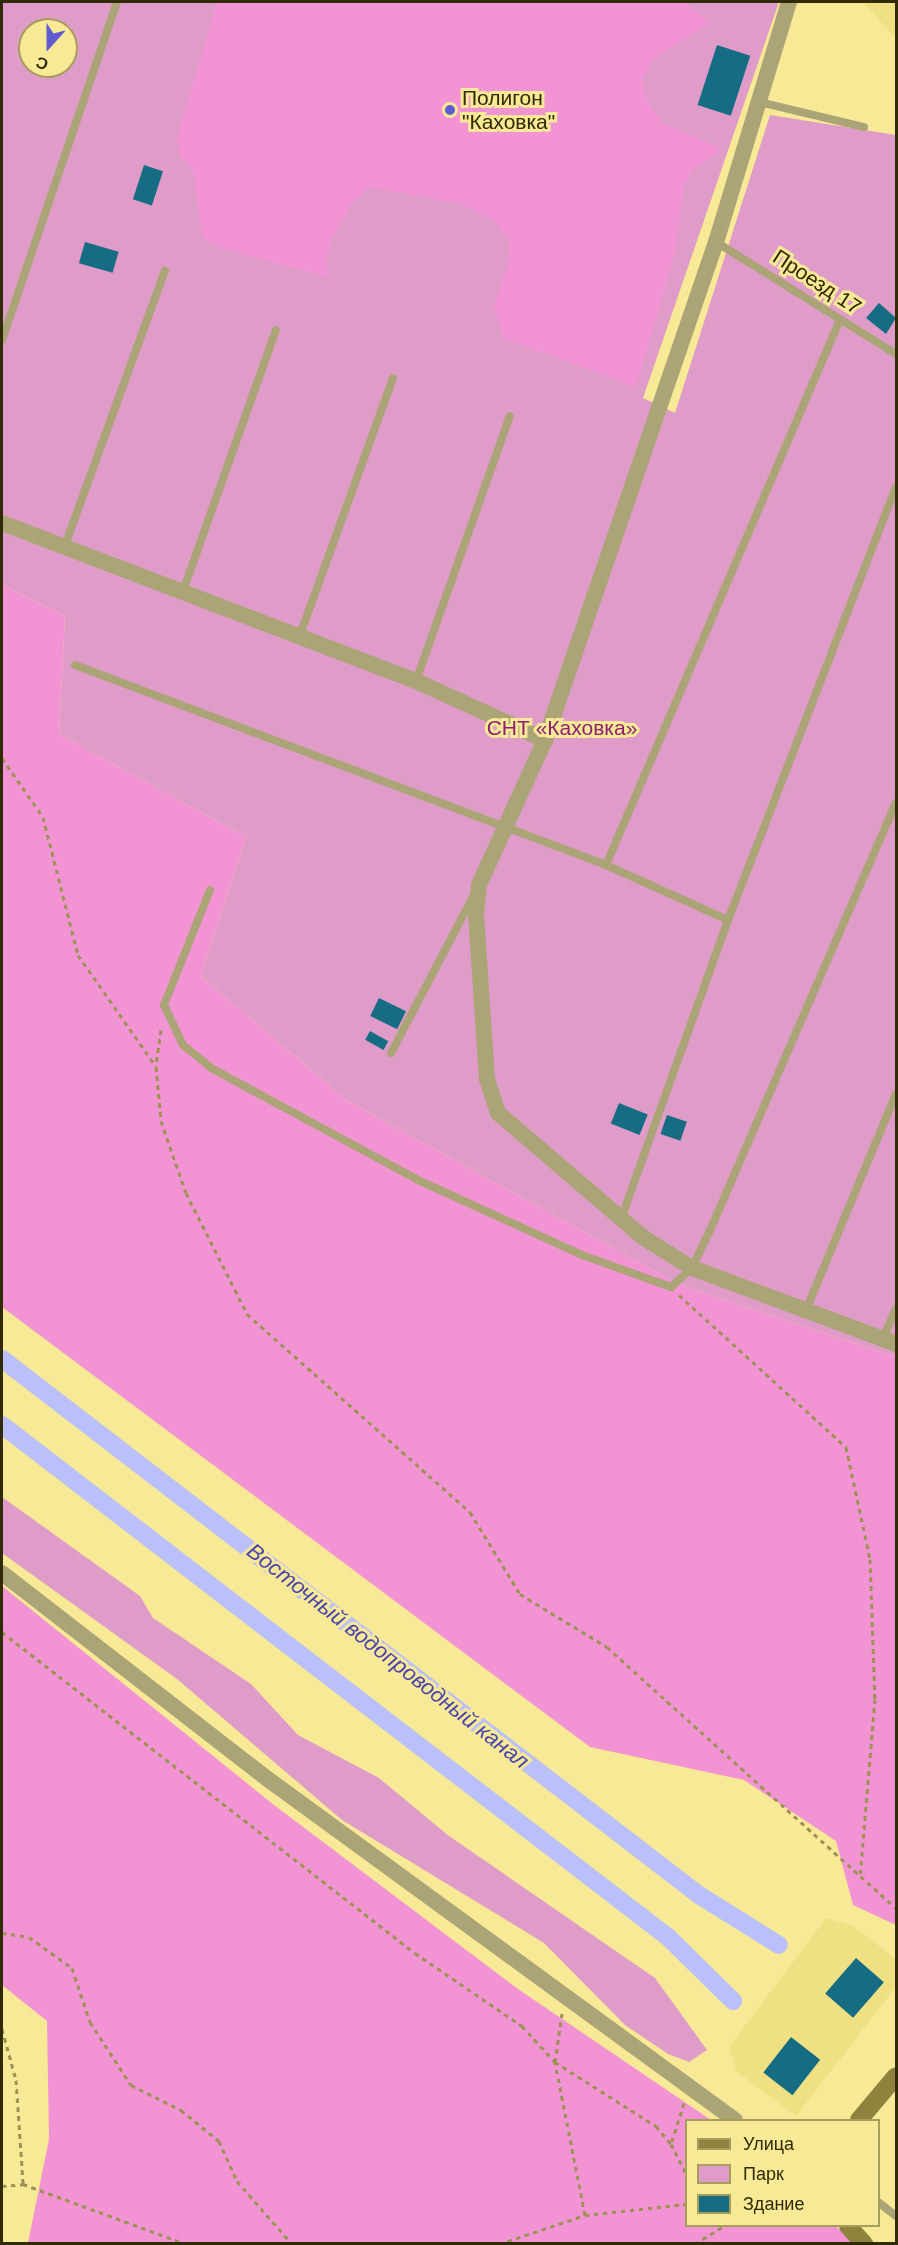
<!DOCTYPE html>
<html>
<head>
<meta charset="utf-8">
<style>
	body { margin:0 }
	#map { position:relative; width:898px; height:2245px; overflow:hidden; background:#f7e996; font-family:Arial,sans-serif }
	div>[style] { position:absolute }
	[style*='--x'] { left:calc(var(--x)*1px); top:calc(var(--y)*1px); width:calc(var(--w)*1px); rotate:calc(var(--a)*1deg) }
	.built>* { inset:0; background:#efe083 }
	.green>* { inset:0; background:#e09cc9 }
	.forest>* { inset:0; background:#f294d3 }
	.canal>* { height:18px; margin:-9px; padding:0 9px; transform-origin:9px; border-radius:9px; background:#bac0fa }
	.building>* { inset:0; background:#166d83; transform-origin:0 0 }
	.path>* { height:3px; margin-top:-1.5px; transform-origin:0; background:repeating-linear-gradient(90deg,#9c9254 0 4.5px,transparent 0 9px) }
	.lane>* { height:8px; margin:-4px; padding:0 4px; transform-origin:4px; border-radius:4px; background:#aba477 }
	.street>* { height:16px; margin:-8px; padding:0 8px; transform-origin:8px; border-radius:8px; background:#aba477 }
	.secondary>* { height:18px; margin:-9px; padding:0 9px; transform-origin:9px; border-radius:9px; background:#8e823c }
	.dots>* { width:16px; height:16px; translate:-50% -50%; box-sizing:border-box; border:3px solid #f7e996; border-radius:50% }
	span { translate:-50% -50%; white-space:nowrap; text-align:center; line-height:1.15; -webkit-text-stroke:6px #f7e996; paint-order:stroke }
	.poi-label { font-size:21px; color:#302a06 }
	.left { translate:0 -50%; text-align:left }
	.street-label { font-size:21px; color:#302a06 }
	.park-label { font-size:21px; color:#8c2071 }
	.water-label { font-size:22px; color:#4a44b0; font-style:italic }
	.frame { position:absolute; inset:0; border:3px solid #302a06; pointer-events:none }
	.legend { position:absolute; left:685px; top:2119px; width:195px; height:108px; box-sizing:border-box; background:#f7e996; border:2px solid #a79d5c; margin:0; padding:8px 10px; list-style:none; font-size:18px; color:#302a06 }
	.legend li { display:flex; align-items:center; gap:12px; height:30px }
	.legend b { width:30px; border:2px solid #a79d5c }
	.north { position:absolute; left:18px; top:18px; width:60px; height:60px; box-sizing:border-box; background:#f7e996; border:2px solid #a79d5c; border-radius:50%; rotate:201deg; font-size:16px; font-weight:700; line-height:24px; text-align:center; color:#302a06 }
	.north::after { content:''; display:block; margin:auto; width:21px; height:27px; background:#5f5bd3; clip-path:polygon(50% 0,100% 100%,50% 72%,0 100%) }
</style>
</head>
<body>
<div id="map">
	<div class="built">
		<i style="clip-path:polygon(862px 2px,896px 2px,896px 38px)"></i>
		<i style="clip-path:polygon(826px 1918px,852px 1925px,896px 1959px,896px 1987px,796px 2116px,737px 2072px,729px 2047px)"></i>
	</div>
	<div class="green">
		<i style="clip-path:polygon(evenodd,2px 2px,779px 2px,643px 398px,675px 413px,770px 115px,896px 135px,896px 1357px,678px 1284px,346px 1100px,201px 976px,246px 837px,59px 734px,65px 616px,2px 585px,2px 2px,30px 30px,66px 30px,66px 66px,30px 66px,30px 30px)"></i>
		<i style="clip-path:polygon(2px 1497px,140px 1596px,153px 1618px,251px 1684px,298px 1735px,379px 1778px,449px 1836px,655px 1978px,707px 2050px,689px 2062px,668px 2054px,625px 2025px,544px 1943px,342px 1820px,177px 1679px,2px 1553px)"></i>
	</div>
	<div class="forest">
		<i style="clip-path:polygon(217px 2px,684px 2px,711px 23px,653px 59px,642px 80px,647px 101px,662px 123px,722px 149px,690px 172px,683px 190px,676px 249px,636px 387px,503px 338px,494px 306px,508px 263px,509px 240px,494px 221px,460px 204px,370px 187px,352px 203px,333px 237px,326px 259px,329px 277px,223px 249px,203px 238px,193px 172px,180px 155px,177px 138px)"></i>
		<i style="clip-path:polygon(2px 585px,65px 616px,59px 734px,246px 837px,201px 976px,346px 1100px,678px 1284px,896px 1357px,896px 1925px,853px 1905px,836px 1841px,744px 1780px,590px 1747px,2px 1307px)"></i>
		<i style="clip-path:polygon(2px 1586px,274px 1805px,518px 1989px,711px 2120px,686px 2120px,686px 2226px,835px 2226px,857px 2243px,28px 2243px,49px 2139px,47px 2021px,2px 1985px)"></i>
	</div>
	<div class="canal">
		<i style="--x:2;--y:1359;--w:879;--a:37.56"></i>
		<i style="--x:699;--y:1895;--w:94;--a:32"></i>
		<i style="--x:2;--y:1425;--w:841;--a:37.56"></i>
		<i style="--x:669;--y:1938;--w:90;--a:44.5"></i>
	</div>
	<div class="building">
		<i style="left:717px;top:45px;width:35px;height:63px;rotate:18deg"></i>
		<i style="left:144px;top:165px;width:20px;height:36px;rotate:18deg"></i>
		<i style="left:85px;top:242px;width:35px;height:22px;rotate:16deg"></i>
		<i style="clip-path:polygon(879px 303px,896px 318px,886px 334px,866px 318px)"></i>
		<i style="left:379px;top:998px;width:30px;height:20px;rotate:26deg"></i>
		<i style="left:370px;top:1031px;width:21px;height:10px;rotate:29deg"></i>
		<i style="left:619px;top:1103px;width:31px;height:22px;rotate:22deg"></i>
		<i style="left:667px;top:1115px;width:21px;height:20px;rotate:19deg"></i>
		<i style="left:856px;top:1958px;width:37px;height:47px;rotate:41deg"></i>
		<i style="left:791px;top:2037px;width:37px;height:45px;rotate:38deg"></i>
	</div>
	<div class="path">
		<i style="--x:2;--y:758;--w:72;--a:55.2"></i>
		<i style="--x:43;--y:817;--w:142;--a:75.8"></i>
		<i style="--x:78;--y:955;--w:134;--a:55"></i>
		<i style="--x:161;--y:1030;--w:37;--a:98"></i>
		<i style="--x:156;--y:1067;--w:54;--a:84.7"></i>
		<i style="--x:161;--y:1121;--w:76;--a:70.9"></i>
		<i style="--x:186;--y:1193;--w:136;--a:63.2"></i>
		<i style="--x:247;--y:1314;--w:298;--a:41.6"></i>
		<i style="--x:470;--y:1512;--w:96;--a:58.6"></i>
		<i style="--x:520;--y:1594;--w:102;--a:31.3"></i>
		<i style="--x:607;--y:1647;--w:389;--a:42.1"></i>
		<i style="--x:679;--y:1295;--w:226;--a:42.3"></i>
		<i style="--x:846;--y:1447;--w:115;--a:77.9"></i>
		<i style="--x:870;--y:1559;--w:140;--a:88"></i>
		<i style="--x:875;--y:1699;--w:178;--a:94.8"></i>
		<i style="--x:2;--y:1632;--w:523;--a:37.86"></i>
		<i style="--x:415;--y:1953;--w:130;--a:34.3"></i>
		<i style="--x:522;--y:2026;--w:49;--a:47.5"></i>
		<i style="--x:555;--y:2062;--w:120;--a:32.4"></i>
		<i style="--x:656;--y:2126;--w:23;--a:50"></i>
		<i style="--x:2;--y:1933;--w:27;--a:8"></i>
		<i style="--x:29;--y:1937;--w:53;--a:35.8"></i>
		<i style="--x:72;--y:1968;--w:57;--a:71.6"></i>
		<i style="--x:90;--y:2022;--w:75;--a:56.9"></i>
		<i style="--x:131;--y:2085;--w:56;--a:26.6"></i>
		<i style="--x:181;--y:2110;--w:49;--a:39.2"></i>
		<i style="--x:219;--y:2141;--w:44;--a:65.8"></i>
		<i style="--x:237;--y:2181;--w:84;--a:48.9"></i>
		<i style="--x:2;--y:2029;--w:53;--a:74.6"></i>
		<i style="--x:16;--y:2080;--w:104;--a:86.1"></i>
		<i style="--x:684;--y:2103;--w:43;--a:107.6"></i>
		<i style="--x:671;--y:2144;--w:33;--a:63"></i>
		<i style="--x:2;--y:2186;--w:21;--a:-5"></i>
		<i style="--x:23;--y:2184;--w:174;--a:20.2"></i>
		<i style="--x:585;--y:2215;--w:102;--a:-6.2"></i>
		<i style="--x:499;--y:2244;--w:91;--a:-18.6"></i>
		<i style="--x:585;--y:2215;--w:156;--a:-101.1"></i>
		<i style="--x:555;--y:2062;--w:49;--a:-81.7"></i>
		<i style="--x:695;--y:2244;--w:34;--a:-32"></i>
	</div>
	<div class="lane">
		<i style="--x:759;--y:102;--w:108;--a:13.4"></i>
		<i style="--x:716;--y:242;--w:212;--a:31.9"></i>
		<i style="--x:2;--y:340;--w:357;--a:-71.2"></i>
		<i style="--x:64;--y:548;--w:295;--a:-70"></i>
		<i style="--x:183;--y:591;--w:277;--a:-70.4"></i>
		<i style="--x:300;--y:635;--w:273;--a:-70.1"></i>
		<i style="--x:75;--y:665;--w:567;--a:20.64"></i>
		<i style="--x:606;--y:865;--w:134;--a:24.3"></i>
		<i style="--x:416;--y:681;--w:281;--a:-70.5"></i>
		<i style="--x:606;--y:865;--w:591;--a:-66.78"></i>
		<i style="--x:210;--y:890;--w:124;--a:111.8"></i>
		<i style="--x:164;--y:1005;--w:44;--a:64.6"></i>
		<i style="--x:183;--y:1045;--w:36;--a:39"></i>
		<i style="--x:211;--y:1068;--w:235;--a:28.4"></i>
		<i style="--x:418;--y:1180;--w:180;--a:24.6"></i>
		<i style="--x:582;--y:1255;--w:95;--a:19.8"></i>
		<i style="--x:671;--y:1287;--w:28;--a:-42"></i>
		<i style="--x:692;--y:1268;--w:44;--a:-64.6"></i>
		<i style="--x:711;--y:1228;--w:464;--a:-66.5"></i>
		<i style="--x:391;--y:1053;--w:176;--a:-62.3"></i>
		<i style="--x:621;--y:1219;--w:318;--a:-70.3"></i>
		<i style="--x:728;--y:920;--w:464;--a:-68.8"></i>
		<i style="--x:806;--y:1310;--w:234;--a:-67.4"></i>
		<i style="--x:883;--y:1338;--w:32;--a:-66"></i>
		<i style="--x:878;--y:2202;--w:23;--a:38"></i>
	</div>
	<div class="street">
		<i style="--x:789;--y:2;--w:251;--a:106.9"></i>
		<i style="--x:716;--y:242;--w:527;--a:108.95"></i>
		<i style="--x:545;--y:740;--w:159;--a:114.5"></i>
		<i style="--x:479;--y:885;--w:29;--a:96"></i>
		<i style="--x:476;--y:914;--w:165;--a:86.2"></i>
		<i style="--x:487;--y:1079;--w:36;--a:72"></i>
		<i style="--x:498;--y:1113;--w:192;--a:40.6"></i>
		<i style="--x:644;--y:1238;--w:57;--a:32"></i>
		<i style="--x:692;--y:1268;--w:218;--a:20.4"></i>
		<i style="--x:2;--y:523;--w:443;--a:20.9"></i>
		<i style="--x:416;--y:681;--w:142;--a:24.6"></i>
		<i style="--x:2;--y:1573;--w:338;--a:37.8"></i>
		<i style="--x:269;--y:1780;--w:577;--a:36.12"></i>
	</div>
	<div class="secondary">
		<i style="--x:859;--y:2120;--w:57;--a:-49.9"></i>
		<i style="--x:848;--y:2226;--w:24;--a:48"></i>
	</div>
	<div class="dots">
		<i style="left:450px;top:110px;background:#5f5bd3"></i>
	</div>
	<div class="poi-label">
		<span class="left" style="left:462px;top:110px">Полигон<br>"Каховка"</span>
	</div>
	<div class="street-label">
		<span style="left:817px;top:282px;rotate:33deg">Проезд 17</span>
	</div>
	<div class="park-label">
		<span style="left:562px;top:728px">СНТ «Каховка»</span>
	</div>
	<div class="water-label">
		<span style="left:388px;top:1656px;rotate:38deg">Восточный водопроводный канал</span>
	</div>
	<div class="frame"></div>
	<ul class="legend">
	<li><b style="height:8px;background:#8e823c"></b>Улица</li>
	<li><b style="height:16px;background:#e09cc9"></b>Парк</li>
	<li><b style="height:16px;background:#166d83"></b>Здание</li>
	</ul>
	<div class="north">С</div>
</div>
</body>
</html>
